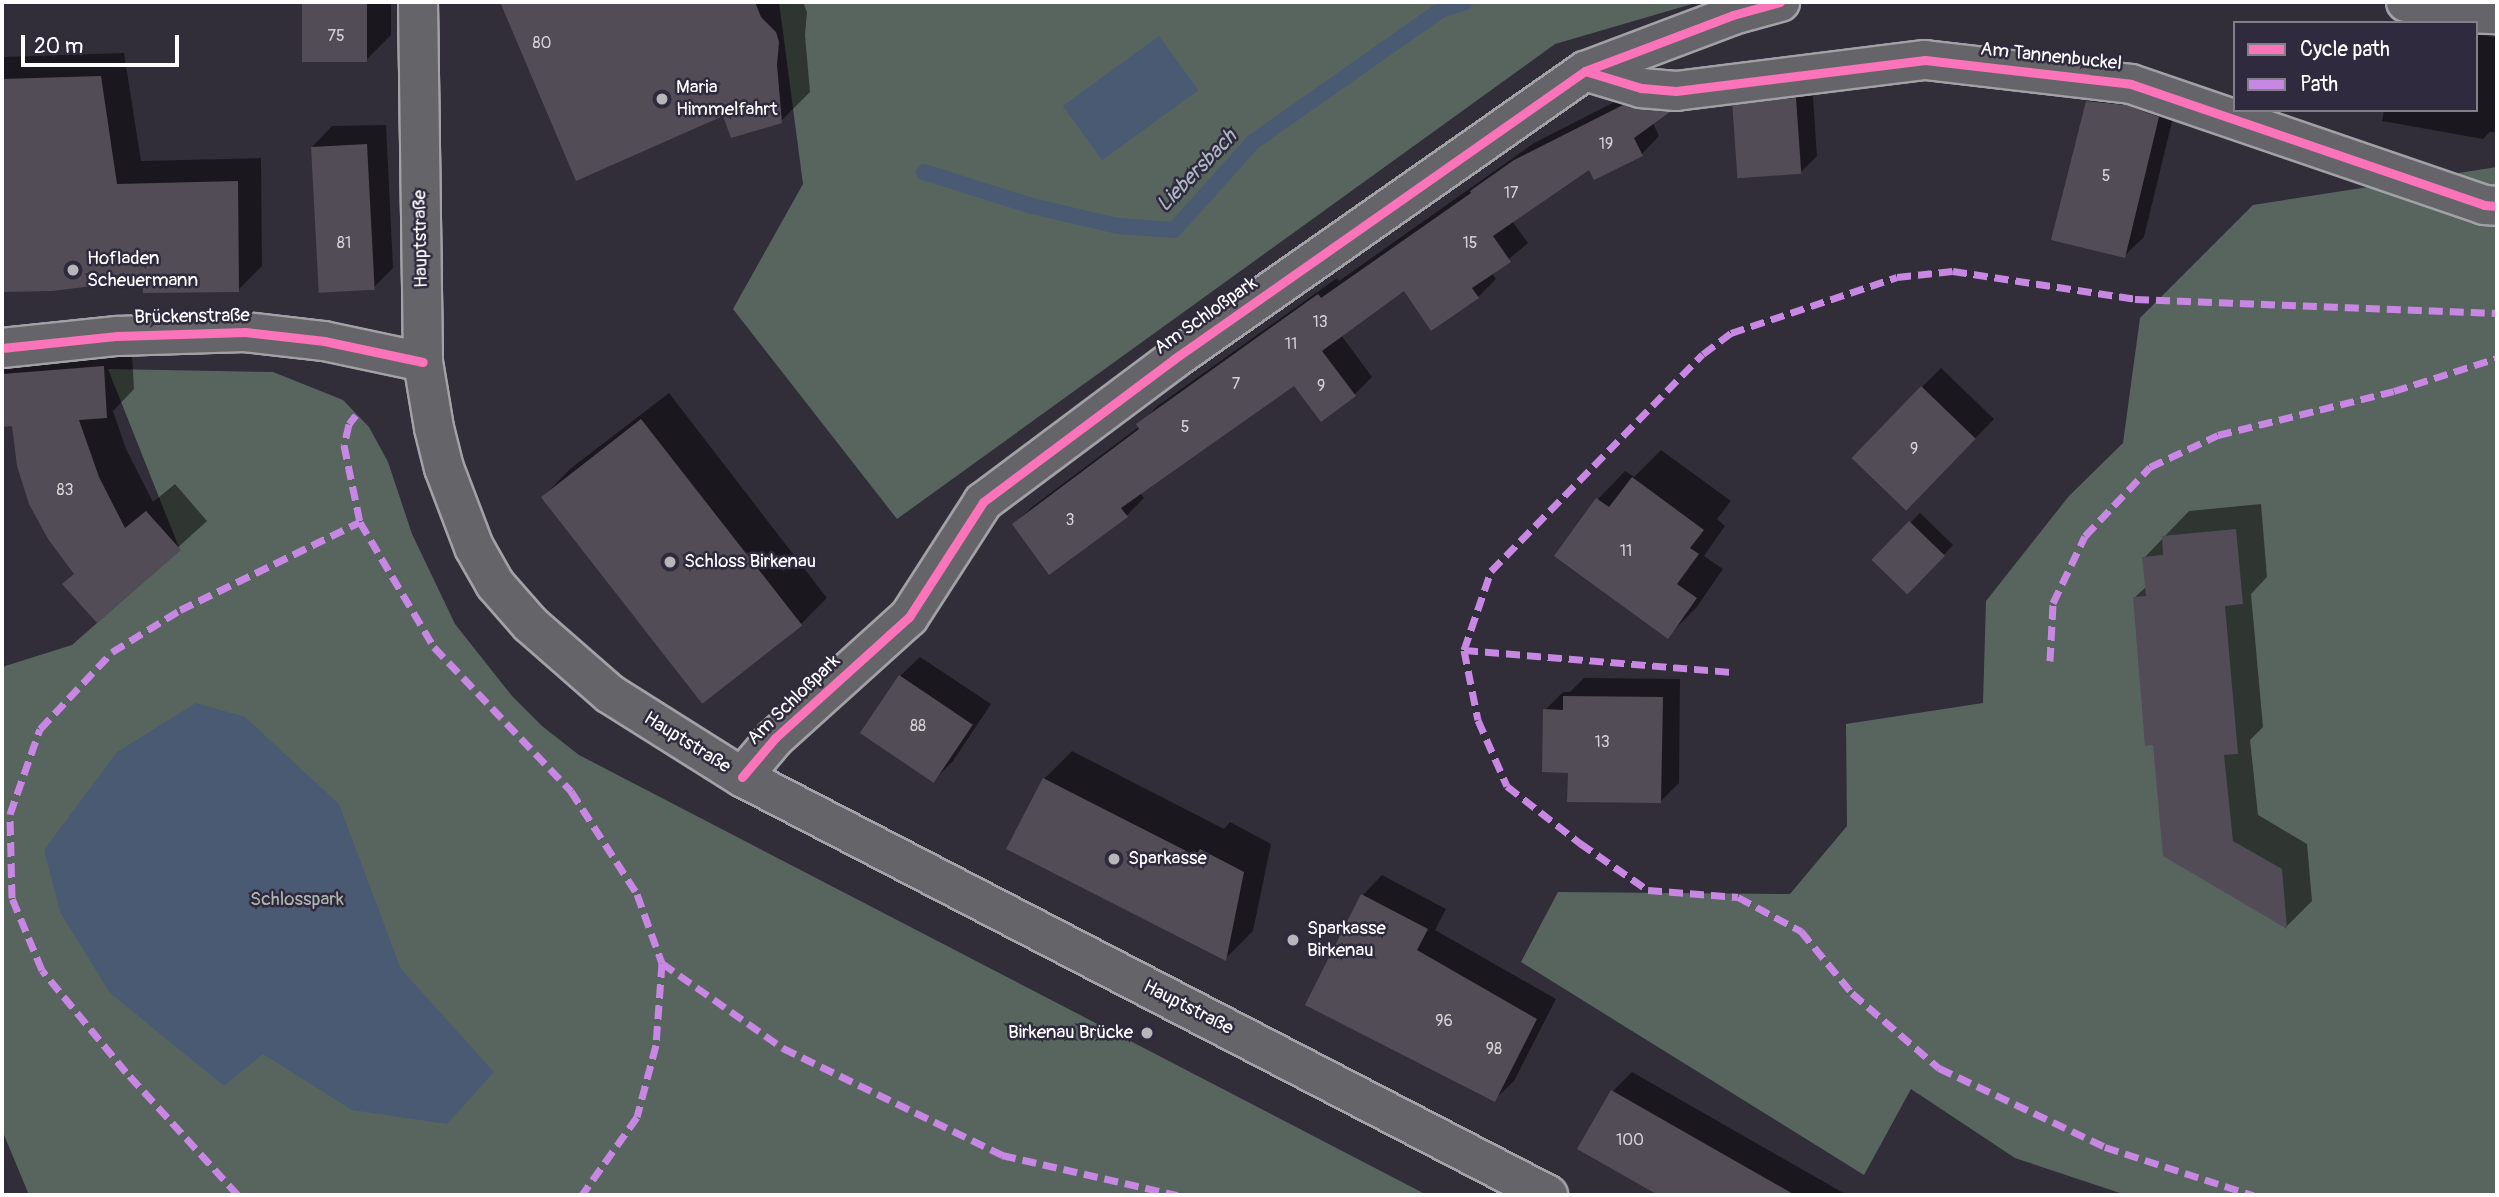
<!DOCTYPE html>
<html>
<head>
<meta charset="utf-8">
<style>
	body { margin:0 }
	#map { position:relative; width:2499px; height:1197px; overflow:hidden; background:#312e39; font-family:Pangolin,sans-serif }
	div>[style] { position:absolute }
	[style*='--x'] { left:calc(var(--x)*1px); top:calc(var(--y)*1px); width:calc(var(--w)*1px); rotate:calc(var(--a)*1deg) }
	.green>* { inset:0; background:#58655f }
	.water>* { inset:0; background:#4a5a72; transform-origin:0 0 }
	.shadow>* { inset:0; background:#0007; transform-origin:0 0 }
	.stream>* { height:16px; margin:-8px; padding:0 8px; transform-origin:8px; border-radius:8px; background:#4a5a72 }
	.building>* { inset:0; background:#524c56; transform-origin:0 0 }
	.roads { filter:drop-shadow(2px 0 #a2a1a6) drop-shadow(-2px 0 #a2a1a6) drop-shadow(0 2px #a2a1a6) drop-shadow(0 -2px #a2a1a6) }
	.street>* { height:38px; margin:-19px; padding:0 19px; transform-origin:19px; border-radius:19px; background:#656469 }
	.secondary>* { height:38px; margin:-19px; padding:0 19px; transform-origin:19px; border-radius:19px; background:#656469 }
	.quiet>* { height:7px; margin-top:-3.5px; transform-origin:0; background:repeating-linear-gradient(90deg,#c787e3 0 14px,transparent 0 21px) }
	.cycleway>* { height:9px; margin:-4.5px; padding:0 4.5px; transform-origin:4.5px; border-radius:4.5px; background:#fb73b8 }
	.dots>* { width:19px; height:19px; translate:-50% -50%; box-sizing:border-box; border:4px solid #2f2a3d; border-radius:50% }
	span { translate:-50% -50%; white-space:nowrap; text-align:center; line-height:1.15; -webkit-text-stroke:5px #2f2a3d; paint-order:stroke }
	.number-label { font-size:16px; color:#d4d2d5 }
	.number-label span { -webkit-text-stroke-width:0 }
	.street-label { font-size:19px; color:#fff }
	.poi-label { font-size:19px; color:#fff }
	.left { translate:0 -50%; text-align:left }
	.right { translate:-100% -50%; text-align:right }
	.park-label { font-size:19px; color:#aeb6b2 }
	.water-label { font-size:21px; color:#afb7c2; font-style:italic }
	.frame { position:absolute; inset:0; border:4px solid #fff; pointer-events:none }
	.legend { position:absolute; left:2233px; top:21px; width:245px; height:91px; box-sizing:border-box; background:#2f2a3d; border:2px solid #827f8b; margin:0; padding:9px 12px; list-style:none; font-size:21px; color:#fff }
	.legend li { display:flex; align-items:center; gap:14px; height:35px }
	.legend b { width:35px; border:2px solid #827f8b }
	.scale { position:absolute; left:21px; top:35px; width:158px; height:32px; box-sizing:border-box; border:4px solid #fff; border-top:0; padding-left:9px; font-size:21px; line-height:24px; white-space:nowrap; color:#fff; -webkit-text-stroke:5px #2f2a3d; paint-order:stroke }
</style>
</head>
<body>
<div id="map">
	<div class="green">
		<i style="clip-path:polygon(779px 2px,1699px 2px,1555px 44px,897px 519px,733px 309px,803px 184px)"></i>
		<i style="clip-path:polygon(2497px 167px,2497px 1195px,2126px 1195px,2015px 1158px,1911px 1089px,1864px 1175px,1521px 962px,1558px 892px,1790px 894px,1847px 826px,1846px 724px,1983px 703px,1986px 601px,2069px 496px,2123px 443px,2140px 318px,2253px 205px)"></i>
		<i style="clip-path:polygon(108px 369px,273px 372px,343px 400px,369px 427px,388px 462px,412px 534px,455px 624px,512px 696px,542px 726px,579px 755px,1427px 1195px,29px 1195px,2px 1130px,2px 667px,72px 645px,180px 550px)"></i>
	</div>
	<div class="water">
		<i style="left:1159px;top:36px;width:67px;height:119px;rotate:54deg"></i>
		<i style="clip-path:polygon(196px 703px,245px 717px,339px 804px,401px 969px,494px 1072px,447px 1124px,352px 1110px,263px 1054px,224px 1086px,110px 993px,60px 912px,44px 850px,117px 752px)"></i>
	</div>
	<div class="shadow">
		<i style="clip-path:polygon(304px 2px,391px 2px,391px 35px,367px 59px,307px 60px)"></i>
		<i style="clip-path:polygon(501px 2px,803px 2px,807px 12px,805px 35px,810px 92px,781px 121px,724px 114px,577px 179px)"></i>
		<i style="clip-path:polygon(2476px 34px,2497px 38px,2497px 132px,2490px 132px,2483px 139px,2382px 121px,2384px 110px,2476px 110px)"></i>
		<i style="clip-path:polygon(124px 53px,141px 161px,261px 158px,262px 266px,238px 290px,144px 278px,52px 289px,2px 291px,2px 57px)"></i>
		<i style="clip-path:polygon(2107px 82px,2178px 97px,2144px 237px,2124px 256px,2087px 102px)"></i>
		<i style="clip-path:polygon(1812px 83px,1817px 156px,1800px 173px,1734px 107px,1750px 90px)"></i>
		<i style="clip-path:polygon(1642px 88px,1686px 95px,1653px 123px,1659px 136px,1642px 154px,1589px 167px,1512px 221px,1528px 243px,1492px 273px,1496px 279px,1478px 297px,1404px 289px,1341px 335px,1372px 377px,1354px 395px,1295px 384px,1140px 493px,1144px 498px,1127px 515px,1014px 524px,1032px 507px,1140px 426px,1156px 407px,1337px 278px,1339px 281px,1534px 143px)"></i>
		<i style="clip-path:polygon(386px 125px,393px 268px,373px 288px,313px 146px,332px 126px)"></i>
		<i style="clip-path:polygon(131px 339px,134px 389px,113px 411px,126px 449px,153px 502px,175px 484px,207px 521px,97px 621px,13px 424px,2px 425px,2px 367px,22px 347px)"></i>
		<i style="clip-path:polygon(1941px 368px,1994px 419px,1906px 509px,1922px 387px)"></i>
		<i style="clip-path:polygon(669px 393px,827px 598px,799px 626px,543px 497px,570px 469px)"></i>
		<i style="clip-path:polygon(1661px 450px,1731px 501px,1717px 519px,1725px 526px,1704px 556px,1723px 569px,1696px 608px,1668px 636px,1556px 556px,1598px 499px,1625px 471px,1634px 477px)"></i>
		<i style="clip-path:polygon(2261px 504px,2267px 577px,2251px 594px,2263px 727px,2250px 740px,2258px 815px,2307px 844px,2312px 901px,2287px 926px,2165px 855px,2155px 743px,2134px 598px,2147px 586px,2144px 558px,2189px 511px)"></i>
		<i style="left:1920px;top:513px;width:46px;height:66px;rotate:44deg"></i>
		<i style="clip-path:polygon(920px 657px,991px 704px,953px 761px,934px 780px,862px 733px,900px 676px)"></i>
		<i style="clip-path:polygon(1584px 678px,1680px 679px,1679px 783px,1660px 802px,1570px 771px,1545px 710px,1563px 692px,1570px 692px)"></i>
		<i style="clip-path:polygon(1072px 751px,1224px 829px,1230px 822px,1271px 844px,1253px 931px,1225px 959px,1044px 779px)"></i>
		<i style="clip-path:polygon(1382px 875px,1446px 909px,1435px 930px,1556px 999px,1514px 1081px,1494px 1100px,1307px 1004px,1363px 895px)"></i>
		<i style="clip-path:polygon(1632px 1072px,1847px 1195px,1662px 1195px,1580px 1148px,1613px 1091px)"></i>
	</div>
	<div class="stream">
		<i style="--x:924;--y:172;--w:113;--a:17.5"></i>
		<i style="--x:1032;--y:206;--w:88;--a:13.1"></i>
		<i style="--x:1118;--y:226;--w:56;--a:4.1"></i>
		<i style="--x:1174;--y:230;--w:118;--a:-48.1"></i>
		<i style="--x:1253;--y:142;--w:230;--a:-35.1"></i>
		<i style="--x:1441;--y:10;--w:25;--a:-18"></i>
	</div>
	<div class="building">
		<i style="left:302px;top:2px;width:65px;height:60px"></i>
		<i style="clip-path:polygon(500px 2px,755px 2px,761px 17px,776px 32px,779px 42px,777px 65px,782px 123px,731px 138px,723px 116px,576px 181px)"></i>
		<i style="clip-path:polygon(101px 76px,117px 184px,238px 181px,239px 292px,143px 293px,142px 280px,52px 291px,2px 292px,2px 79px)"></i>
		<i style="left:1796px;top:98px;width:76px;height:64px;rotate:86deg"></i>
		<i style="clip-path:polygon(2086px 101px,2126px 105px,2159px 117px,2125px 258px,2051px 240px)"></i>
		<i style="clip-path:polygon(1623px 105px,1670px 112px,1634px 138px,1643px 156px,1594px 180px,1589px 170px,1493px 236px,1511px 262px,1472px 288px,1479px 298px,1431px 331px,1404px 291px,1322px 351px,1356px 396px,1321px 422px,1294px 386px,1121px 508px,1128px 517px,1049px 575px,1012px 524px,1139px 429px,1136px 424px,1318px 294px,1321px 298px,1471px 193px,1470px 191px,1514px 160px)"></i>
		<i style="left:367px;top:144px;width:146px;height:56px;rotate:87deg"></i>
		<i style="clip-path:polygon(104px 366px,107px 418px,79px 420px,99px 477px,125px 528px,146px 511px,181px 550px,97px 623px,62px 584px,74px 574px,48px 539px,29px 504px,17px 466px,12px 426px,2px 427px,2px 374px)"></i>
		<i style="left:1921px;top:386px;width:76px;height:100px;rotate:44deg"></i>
		<i style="left:641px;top:419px;width:262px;height:127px;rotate:52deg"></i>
		<i style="clip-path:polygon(1632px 477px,1704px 530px,1690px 548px,1699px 554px,1677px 584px,1697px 598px,1668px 639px,1554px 556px,1596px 498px,1609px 507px)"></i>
		<i style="left:1909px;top:521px;width:50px;height:54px;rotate:44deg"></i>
		<i style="clip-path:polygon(2236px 529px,2243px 604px,2225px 606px,2238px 754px,2224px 755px,2233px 841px,2282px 869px,2287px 929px,2163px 856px,2153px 745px,2145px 746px,2133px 597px,2146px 596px,2142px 557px,2163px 555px,2162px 536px)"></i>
		<i style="left:899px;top:675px;width:89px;height:70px;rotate:34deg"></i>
		<i style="clip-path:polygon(1563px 696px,1663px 697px,1661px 803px,1567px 802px,1568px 773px,1542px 772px,1543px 709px,1563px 710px)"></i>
		<i style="clip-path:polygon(1043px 778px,1196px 856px,1200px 849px,1244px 872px,1226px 961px,1006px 849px)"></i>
		<i style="clip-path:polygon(1361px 894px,1428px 929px,1417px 950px,1537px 1019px,1495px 1102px,1305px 1005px)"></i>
		<i style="clip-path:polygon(1611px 1090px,1716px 1150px,1795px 1195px,1658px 1195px,1577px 1149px)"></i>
	</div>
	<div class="roads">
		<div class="street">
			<i style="--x:1585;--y:71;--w:59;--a:16.9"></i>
			<i style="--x:1641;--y:88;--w:35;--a:5"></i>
			<i style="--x:1676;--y:91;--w:251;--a:-7.1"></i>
			<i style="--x:1925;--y:60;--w:207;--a:6.6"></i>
			<i style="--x:2131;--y:84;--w:373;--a:18.9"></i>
			<i style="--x:2484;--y:205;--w:13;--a:4"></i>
			<i style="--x:2;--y:348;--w:116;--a:-6"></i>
			<i style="--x:117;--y:336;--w:128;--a:-1.8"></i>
			<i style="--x:245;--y:332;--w:80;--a:6.5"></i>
			<i style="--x:324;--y:341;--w:101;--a:12"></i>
		</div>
		<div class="secondary">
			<i style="--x:418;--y:2;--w:360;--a:89.2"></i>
			<i style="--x:423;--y:362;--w:67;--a:80.5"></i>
			<i style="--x:434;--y:428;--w:41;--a:76"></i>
			<i style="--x:444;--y:468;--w:85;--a:69.2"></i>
			<i style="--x:474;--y:547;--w:43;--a:60.4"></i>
			<i style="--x:495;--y:584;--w:53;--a:48.8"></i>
			<i style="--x:530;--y:624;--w:106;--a:41.2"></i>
			<i style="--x:610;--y:694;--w:156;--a:32.2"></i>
			<i style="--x:742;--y:777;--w:908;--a:27.41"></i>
			<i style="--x:2406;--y:2;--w:59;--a:10.7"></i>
			<i style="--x:2464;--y:13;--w:33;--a:2"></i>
			<i style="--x:742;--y:777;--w:51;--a:-49.8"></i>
			<i style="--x:775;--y:738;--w:181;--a:-42.1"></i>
			<i style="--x:909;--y:617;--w:137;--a:-57.2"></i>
			<i style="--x:983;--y:502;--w:239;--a:-36.8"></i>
			<i style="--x:1174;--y:359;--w:502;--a:-35.02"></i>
			<i style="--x:1585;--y:71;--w:158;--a:-20.7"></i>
			<i style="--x:1733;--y:15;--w:49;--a:-15.5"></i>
		</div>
	</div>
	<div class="quiet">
		<i style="--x:356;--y:415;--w:11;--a:128"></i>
		<i style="--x:349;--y:424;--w:22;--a:103"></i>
		<i style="--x:344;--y:445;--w:79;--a:78.3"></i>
		<i style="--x:360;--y:522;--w:145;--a:59.4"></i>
		<i style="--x:434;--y:647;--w:199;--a:46.4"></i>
		<i style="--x:571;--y:791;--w:122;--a:57.3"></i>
		<i style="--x:637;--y:894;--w:73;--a:70.1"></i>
		<i style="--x:662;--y:963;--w:82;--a:94.2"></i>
		<i style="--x:656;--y:1045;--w:74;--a:104.8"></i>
		<i style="--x:637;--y:1117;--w:95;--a:125.2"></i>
		<i style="--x:1464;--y:650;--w:83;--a:-71.1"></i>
		<i style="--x:1491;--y:571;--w:303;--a:-45.7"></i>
		<i style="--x:1703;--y:354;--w:35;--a:-37"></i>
		<i style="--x:1731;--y:333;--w:175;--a:-18.6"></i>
		<i style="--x:1897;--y:277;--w:56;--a:-6.1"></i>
		<i style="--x:1953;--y:271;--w:184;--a:8.7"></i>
		<i style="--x:2135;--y:299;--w:362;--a:2.2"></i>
		<i style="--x:1464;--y:650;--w:71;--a:78.7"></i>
		<i style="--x:1478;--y:720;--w:72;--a:66.3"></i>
		<i style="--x:1507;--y:786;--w:93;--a:38"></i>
		<i style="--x:1580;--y:843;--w:83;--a:34.7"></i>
		<i style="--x:1648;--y:890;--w:90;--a:4.4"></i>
		<i style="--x:1738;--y:897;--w:72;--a:28.4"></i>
		<i style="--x:1801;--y:931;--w:80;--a:50.6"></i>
		<i style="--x:1852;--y:993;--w:115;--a:40.8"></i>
		<i style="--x:1939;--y:1068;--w:184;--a:25.4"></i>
		<i style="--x:2105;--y:1147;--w:156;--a:18"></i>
		<i style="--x:1464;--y:650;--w:267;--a:4.7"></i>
		<i style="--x:2050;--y:661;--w:58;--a:-87"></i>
		<i style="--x:2053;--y:603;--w:74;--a:-64.5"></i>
		<i style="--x:2085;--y:536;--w:95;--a:-46.7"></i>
		<i style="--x:2150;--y:467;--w:75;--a:-25.2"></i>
		<i style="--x:2218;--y:435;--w:181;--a:-14"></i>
		<i style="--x:2394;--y:391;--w:108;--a:-17.8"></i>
		<i style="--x:662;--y:963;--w:148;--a:35.1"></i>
		<i style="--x:783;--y:1048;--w:244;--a:26"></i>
		<i style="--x:1002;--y:1155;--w:180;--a:12.9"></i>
		<i style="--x:238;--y:1195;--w:166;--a:-132.3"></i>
		<i style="--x:126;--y:1072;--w:132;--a:-129.5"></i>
		<i style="--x:42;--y:970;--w:78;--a:-112.6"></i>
		<i style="--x:12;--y:898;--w:84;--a:-91.4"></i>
		<i style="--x:10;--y:814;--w:90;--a:-70.6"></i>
		<i style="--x:40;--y:729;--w:105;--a:-46.9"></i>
		<i style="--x:112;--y:652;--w:80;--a:-31.7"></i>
		<i style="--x:180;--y:610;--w:200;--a:-26.1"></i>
	</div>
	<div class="cycleway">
		<i style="--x:1585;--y:71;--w:59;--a:16.9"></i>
		<i style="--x:1641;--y:88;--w:35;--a:5"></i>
		<i style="--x:1676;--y:91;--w:251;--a:-7.1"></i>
		<i style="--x:1925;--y:60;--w:207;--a:6.6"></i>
		<i style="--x:2131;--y:84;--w:373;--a:18.9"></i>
		<i style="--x:2484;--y:205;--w:13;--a:4"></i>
		<i style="--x:2;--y:348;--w:116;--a:-6"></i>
		<i style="--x:117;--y:336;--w:128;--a:-1.8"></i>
		<i style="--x:245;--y:332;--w:80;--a:6.5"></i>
		<i style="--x:324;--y:341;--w:101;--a:12"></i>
		<i style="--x:742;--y:777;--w:51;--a:-49.8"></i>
		<i style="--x:775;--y:738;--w:181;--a:-42.1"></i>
		<i style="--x:909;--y:617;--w:137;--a:-57.2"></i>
		<i style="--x:983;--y:502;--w:239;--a:-36.8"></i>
		<i style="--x:1174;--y:359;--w:502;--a:-35.02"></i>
		<i style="--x:1585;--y:71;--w:158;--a:-20.7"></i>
		<i style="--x:1733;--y:15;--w:49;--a:-15.5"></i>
	</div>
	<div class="dots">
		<i style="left:662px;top:99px;background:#b7b6ba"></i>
		<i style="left:73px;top:270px;background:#b7b6ba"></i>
		<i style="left:670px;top:562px;background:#b7b6ba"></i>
		<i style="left:1114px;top:859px;background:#b7b6ba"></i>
		<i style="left:1293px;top:940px;background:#b7b6ba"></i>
		<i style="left:1147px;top:1033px;background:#b7b6ba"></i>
	</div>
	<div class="number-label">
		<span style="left:336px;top:36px">75</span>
		<span style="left:542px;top:43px">80</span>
		<span style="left:1606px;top:144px">19</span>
		<span style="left:2106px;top:176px">5</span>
		<span style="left:1511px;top:193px">17</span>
		<span style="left:344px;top:243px">81</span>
		<span style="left:1470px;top:243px">15</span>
		<span style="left:1320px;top:322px">13</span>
		<span style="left:1291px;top:344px">11</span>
		<span style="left:1236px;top:384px">7</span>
		<span style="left:1321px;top:386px">9</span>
		<span style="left:1185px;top:427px">5</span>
		<span style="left:1914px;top:449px">9</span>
		<span style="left:65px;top:490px">83</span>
		<span style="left:1070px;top:520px">3</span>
		<span style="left:1626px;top:551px">11</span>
		<span style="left:918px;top:726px">88</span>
		<span style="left:1602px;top:742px">13</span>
		<span style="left:1444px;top:1021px">96</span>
		<span style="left:1494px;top:1049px">98</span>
		<span style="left:1630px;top:1140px">100</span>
	</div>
	<div class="street-label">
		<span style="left:2051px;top:57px;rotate:6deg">Am Tannenbuckel</span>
		<span style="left:421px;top:239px;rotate:-91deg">Hauptstraße</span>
		<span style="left:1206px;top:316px;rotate:-35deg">Am Schloßpark</span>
		<span style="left:192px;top:317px;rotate:-1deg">Brückenstraße</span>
		<span style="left:794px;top:700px;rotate:-44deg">Am Schloßpark</span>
		<span style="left:687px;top:743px;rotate:32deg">Hauptstraße</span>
		<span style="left:1188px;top:1008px;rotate:27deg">Hauptstraße</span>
	</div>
	<div class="poi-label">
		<span class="left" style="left:676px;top:99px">Maria<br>Himmelfahrt</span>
		<span class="left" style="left:87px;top:270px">Hofladen<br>Scheuermann</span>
		<span class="left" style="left:684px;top:562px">Schloss Birkenau</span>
		<span class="left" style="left:1128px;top:859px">Sparkasse</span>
		<span class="left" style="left:1307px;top:940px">Sparkasse<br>Birkenau</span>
		<span class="right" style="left:1133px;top:1033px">Birkenau Brücke</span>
	</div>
	<div class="park-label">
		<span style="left:297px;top:900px">Schlosspark</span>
	</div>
	<div class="water-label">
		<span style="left:1197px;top:171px;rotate:-46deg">Liebersbach</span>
	</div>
	<div class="frame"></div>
	<ul class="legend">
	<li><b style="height:9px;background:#fb73b8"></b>Cycle path</li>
	<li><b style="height:9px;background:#c787e3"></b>Path</li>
	</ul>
	<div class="scale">20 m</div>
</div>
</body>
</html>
